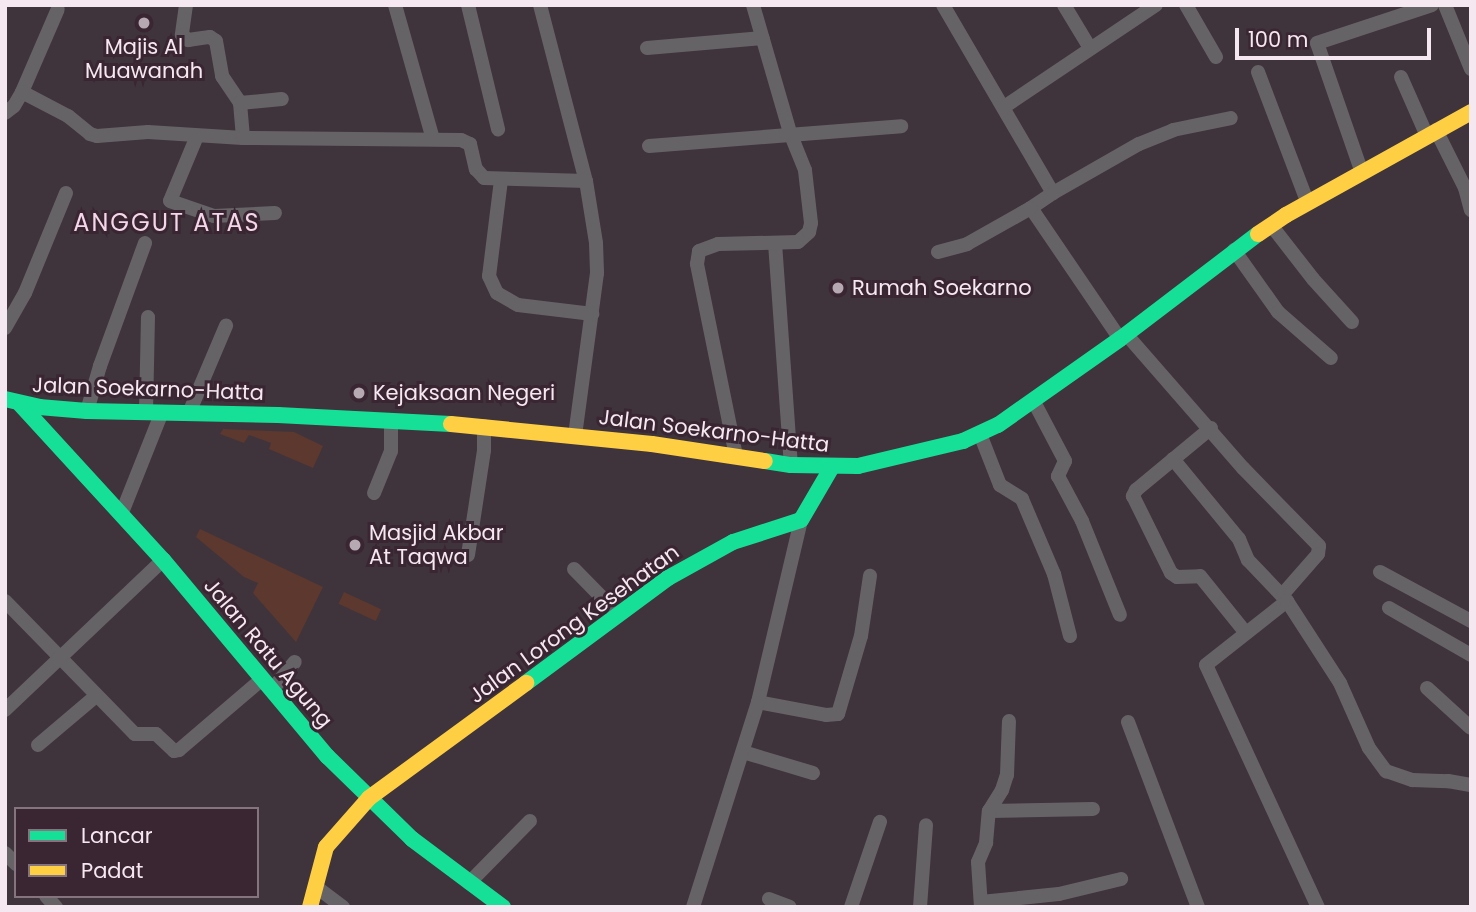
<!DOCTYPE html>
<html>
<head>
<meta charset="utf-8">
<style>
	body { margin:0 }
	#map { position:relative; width:1476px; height:912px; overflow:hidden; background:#3f343c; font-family:Poppins,sans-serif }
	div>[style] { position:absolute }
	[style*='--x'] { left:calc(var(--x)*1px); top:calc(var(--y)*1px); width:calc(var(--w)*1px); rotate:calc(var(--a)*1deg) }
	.green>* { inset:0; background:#5c382e; transform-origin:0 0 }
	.street>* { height:14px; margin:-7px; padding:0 7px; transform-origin:7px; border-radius:7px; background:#666367 }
	.fast>* { height:16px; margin:-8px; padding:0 8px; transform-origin:8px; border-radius:8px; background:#16e098 }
	.slow>* { height:16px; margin:-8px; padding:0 8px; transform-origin:8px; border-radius:8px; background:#ffcf43 }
	.dots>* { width:19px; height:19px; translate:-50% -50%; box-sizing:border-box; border:4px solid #3a2532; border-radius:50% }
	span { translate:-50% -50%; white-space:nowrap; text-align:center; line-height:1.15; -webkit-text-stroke:6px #3a2532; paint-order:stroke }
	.poi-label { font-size:21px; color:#f6e8f1 }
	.left { translate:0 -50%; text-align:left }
	.street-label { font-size:21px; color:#f6e8f1 }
	.quarter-label { font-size:24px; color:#f4d7e9; letter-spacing:2px }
	.frame { position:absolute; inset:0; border:7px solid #f6e8f1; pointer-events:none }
	.legend { position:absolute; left:14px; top:807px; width:245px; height:91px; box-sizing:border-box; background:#3a2532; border:2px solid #85737e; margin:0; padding:9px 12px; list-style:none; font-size:21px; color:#f6e8f1 }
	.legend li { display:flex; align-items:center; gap:14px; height:35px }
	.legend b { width:35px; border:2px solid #85737e }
	.scale { position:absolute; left:1235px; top:28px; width:196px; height:32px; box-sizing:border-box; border:4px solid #f6e8f1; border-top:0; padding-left:9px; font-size:21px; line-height:24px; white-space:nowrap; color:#f6e8f1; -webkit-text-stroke:5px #3a2532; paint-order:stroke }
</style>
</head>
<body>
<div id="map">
	<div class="green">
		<i style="clip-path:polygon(223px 429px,294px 432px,323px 446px,313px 468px,269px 449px,271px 443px,249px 435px,244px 443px,220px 434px)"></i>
		<i style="clip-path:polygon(200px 529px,323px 587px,296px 642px,253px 593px,258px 583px,244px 577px,196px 537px)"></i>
		<i style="left:344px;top:592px;width:41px;height:13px;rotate:25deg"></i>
	</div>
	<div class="street">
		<i style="--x:186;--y:5;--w:30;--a:98"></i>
		<i style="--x:182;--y:35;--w:8;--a:40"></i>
		<i style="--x:188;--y:40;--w:22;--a:-8"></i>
		<i style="--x:210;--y:37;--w:7;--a:34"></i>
		<i style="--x:216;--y:41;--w:36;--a:80"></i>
		<i style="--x:222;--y:76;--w:32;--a:56"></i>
		<i style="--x:240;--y:103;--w:35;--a:85"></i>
		<i style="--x:395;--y:5;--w:139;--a:74.2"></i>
		<i style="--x:468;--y:5;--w:128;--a:76.4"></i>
		<i style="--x:540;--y:5;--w:182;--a:75.4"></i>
		<i style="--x:586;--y:181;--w:63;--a:80.8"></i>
		<i style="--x:596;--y:243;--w:30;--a:88"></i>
		<i style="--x:597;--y:273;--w:164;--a:97.7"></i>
		<i style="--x:943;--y:5;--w:218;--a:59.7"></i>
		<i style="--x:1053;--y:193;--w:27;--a:146"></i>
		<i style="--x:1031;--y:208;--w:158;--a:55.8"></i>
		<i style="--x:1064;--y:5;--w:50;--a:58.8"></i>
		<i style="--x:1186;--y:5;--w:60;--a:60"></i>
		<i style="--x:1445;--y:5;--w:69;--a:67.9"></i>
		<i style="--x:647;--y:48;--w:116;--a:-4.9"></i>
		<i style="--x:1258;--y:72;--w:138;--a:69.2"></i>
		<i style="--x:1401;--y:77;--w:64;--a:66.2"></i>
		<i style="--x:22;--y:92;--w:90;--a:-66.6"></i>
		<i style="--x:240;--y:103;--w:42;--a:-5.4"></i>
		<i style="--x:1004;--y:107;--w:183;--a:-33.9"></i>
		<i style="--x:5;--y:113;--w:11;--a:-38"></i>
		<i style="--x:14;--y:106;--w:16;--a:-60"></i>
		<i style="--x:22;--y:92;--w:52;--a:27.6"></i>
		<i style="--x:68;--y:116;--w:28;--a:39"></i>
		<i style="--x:90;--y:134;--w:7;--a:16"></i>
		<i style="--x:97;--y:136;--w:51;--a:-4.5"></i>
		<i style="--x:148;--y:132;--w:95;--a:3.6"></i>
		<i style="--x:243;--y:138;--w:218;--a:0.5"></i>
		<i style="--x:461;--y:140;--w:10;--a:24"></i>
		<i style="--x:470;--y:144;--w:26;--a:77"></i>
		<i style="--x:476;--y:169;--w:12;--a:48"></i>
		<i style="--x:484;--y:178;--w:102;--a:1.7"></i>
		<i style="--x:1436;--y:130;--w:65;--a:63.4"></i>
		<i style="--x:1465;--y:188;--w:23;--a:75"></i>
		<i style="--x:197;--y:136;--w:70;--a:112.6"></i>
		<i style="--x:170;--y:201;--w:46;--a:18.8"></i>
		<i style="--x:214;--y:216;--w:61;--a:-2.8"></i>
		<i style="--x:649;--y:146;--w:253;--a:-4.5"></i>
		<i style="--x:1361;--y:170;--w:134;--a:-109.1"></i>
		<i style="--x:1317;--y:43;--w:121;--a:-18.3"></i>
		<i style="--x:501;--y:180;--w:97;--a:97.1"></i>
		<i style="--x:489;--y:276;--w:19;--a:65"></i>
		<i style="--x:497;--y:293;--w:24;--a:30"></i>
		<i style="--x:518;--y:305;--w:75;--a:6.9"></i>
		<i style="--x:1053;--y:193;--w:99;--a:-29.7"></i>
		<i style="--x:1139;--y:144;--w:37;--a:-22"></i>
		<i style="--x:1173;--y:130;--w:59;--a:-11.7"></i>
		<i style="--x:1271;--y:225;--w:68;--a:52.1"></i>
		<i style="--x:1313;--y:279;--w:58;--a:47.8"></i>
		<i style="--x:775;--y:243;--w:223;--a:85.9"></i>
		<i style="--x:1234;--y:250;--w:76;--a:54.6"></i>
		<i style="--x:1278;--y:312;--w:70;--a:41"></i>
		<i style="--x:938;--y:252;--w:30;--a:-15"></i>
		<i style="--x:967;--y:244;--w:73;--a:-29.4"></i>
		<i style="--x:5;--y:328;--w:40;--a:-60.3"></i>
		<i style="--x:25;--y:293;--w:108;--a:-67.7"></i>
		<i style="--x:1126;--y:334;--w:178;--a:48.9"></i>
		<i style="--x:1243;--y:468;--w:109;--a:45.7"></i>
		<i style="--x:1319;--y:546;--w:8;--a:97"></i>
		<i style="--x:1318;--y:554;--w:53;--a:131.2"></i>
		<i style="--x:1033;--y:400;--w:69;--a:62.3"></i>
		<i style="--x:1065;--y:461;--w:17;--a:115"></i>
		<i style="--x:1058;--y:476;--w:51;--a:61.9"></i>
		<i style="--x:1082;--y:521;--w:101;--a:68"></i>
		<i style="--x:87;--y:411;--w:47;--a:-73.9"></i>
		<i style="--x:100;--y:366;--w:131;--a:-69.9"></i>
		<i style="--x:146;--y:412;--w:95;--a:-88.8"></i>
		<i style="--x:189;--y:413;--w:95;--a:-67"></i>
		<i style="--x:1211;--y:428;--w:97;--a:140.4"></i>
		<i style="--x:1136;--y:490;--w:7;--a:117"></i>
		<i style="--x:1133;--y:496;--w:86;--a:63.7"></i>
		<i style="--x:1171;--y:573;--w:7;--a:34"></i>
		<i style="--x:1177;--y:577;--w:23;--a:-2"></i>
		<i style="--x:1200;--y:576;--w:73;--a:51.1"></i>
		<i style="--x:980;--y:434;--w:55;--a:68.6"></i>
		<i style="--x:1000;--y:485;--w:26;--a:32"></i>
		<i style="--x:1022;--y:499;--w:82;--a:66.9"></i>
		<i style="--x:1054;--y:574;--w:64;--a:75.5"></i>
		<i style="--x:736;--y:456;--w:196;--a:-101.5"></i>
		<i style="--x:697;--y:264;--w:13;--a:-81"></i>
		<i style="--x:699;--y:251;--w:20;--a:-20"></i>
		<i style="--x:718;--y:244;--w:80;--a:-1.4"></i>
		<i style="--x:798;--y:242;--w:15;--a:-42"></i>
		<i style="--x:809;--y:232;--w:9;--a:-77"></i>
		<i style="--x:811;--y:223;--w:53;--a:-96.5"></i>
		<i style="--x:805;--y:170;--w:37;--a:-112"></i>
		<i style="--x:791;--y:136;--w:136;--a:-106.2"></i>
		<i style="--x:1173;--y:459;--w:104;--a:50.5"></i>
		<i style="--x:1239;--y:539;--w:23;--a:67"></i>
		<i style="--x:1248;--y:560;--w:57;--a:46.4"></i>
		<i style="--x:1287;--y:601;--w:103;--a:141.7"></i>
		<i style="--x:1206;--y:665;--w:267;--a:65.2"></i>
		<i style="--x:374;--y:493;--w:45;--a:-68"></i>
		<i style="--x:391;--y:451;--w:31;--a:-90"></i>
		<i style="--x:121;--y:515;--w:111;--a:-68.3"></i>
		<i style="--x:468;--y:555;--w:106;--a:-81.3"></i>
		<i style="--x:484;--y:450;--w:24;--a:-90"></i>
		<i style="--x:574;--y:569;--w:63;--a:45.6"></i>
		<i style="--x:1380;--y:572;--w:103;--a:28.3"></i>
		<i style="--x:5;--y:601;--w:186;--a:45.7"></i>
		<i style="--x:135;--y:734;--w:21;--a:0"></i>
		<i style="--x:156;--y:734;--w:25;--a:43"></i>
		<i style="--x:174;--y:751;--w:5;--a:-11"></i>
		<i style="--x:179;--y:750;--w:109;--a:-40.5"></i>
		<i style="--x:1287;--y:601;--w:98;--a:57.1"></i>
		<i style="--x:1340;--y:683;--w:71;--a:66"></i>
		<i style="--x:1369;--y:748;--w:29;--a:54"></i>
		<i style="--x:1386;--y:771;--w:28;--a:19"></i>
		<i style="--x:1412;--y:780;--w:36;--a:2"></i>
		<i style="--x:1448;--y:781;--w:23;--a:10"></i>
		<i style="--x:1389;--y:608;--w:95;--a:29.8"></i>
		<i style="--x:1427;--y:688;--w:59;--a:42.3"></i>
		<i style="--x:272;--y:690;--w:36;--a:-51"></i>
		<i style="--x:758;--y:702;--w:69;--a:10.8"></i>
		<i style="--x:826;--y:715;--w:12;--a:-5"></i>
		<i style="--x:838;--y:714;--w:81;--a:-73.6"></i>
		<i style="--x:861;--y:636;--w:61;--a:-81.5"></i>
		<i style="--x:5;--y:710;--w:218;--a:-43.5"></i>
		<i style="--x:1128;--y:722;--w:198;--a:69.3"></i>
		<i style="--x:38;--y:745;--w:76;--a:-40.2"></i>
		<i style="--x:743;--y:752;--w:73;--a:16.7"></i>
		<i style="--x:989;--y:811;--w:104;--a:-1.1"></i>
		<i style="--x:5;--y:853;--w:16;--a:45"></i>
		<i style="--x:469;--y:883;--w:87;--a:-45.5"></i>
		<i style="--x:315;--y:886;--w:35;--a:37"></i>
		<i style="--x:46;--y:896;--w:15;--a:48"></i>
		<i style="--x:769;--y:899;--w:22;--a:21"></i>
		<i style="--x:981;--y:902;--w:78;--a:-5.9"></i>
		<i style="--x:1059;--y:894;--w:64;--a:-13.6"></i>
		<i style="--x:693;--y:907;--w:215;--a:-72.4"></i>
		<i style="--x:758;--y:702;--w:187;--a:-76.7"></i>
		<i style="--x:851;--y:907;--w:90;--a:-71.2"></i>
		<i style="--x:920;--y:907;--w:82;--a:-85.8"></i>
		<i style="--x:981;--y:907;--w:45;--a:-93.8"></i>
		<i style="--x:978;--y:862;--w:21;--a:-67"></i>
		<i style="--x:986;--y:843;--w:32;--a:-85"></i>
		<i style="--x:989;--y:811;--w:25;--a:-58"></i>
		<i style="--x:1002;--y:790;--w:16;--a:-72"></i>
		<i style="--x:1007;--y:775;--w:54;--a:-87.9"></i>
	</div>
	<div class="fast">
		<i style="--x:5;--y:399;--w:35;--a:13"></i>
		<i style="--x:39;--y:407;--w:48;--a:4.8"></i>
		<i style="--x:87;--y:411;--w:191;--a:1.2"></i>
		<i style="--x:278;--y:415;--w:173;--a:3"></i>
		<i style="--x:20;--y:404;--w:212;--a:47.5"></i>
		<i style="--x:163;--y:560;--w:256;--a:50.1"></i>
		<i style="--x:327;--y:756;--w:119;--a:44.3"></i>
		<i style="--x:412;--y:839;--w:114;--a:36.8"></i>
		<i style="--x:765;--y:461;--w:26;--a:9"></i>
		<i style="--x:791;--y:465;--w:67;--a:0.9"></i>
		<i style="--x:858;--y:466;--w:108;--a:-13.4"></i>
		<i style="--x:963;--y:441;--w:38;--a:-25"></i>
		<i style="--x:998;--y:425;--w:149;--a:-35.2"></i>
		<i style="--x:1120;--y:339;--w:173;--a:-37.3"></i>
		<i style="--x:526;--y:683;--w:177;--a:-36.5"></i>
		<i style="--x:668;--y:578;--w:74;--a:-29"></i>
		<i style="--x:733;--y:542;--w:71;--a:-17.9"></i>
		<i style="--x:801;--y:520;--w:61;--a:-59.7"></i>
	</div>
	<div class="slow">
		<i style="--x:1258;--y:234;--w:34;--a:-34"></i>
		<i style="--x:1286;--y:215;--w:212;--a:-29.1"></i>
		<i style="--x:451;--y:424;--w:202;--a:5.7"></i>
		<i style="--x:652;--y:444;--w:114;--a:8.6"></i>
		<i style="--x:310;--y:907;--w:62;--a:-75.1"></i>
		<i style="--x:326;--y:847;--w:65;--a:-48.7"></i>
		<i style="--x:369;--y:798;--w:195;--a:-36.2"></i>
	</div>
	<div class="dots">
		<i style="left:144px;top:23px;background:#b6a9b2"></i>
		<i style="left:838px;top:288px;background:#b6a9b2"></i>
		<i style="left:359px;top:393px;background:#b6a9b2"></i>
		<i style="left:355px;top:545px;background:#b6a9b2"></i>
	</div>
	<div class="poi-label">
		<span style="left:144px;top:59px">Majis Al<br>Muawanah</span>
		<span class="left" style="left:852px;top:288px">Rumah Soekarno</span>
		<span class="left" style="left:373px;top:393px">Kejaksaan Negeri</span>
		<span class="left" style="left:369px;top:545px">Masjid Akbar<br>At Taqwa</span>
	</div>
	<div class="street-label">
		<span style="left:148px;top:389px;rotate:2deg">Jalan Soekarno-Hatta</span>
		<span style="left:714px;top:431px;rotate:7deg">Jalan Soekarno-Hatta</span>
		<span style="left:574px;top:624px;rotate:-36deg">Jalan Lorong Kesehatan</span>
		<span style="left:268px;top:653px;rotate:50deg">Jalan Ratu Agung</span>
	</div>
	<div class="quarter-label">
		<span style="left:167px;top:223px">ANGGUT ATAS</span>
	</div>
	<div class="frame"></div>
	<ul class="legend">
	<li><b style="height:9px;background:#16e098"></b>Lancar</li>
	<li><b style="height:9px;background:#ffcf43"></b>Padat</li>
	</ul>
	<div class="scale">100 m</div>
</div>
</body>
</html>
